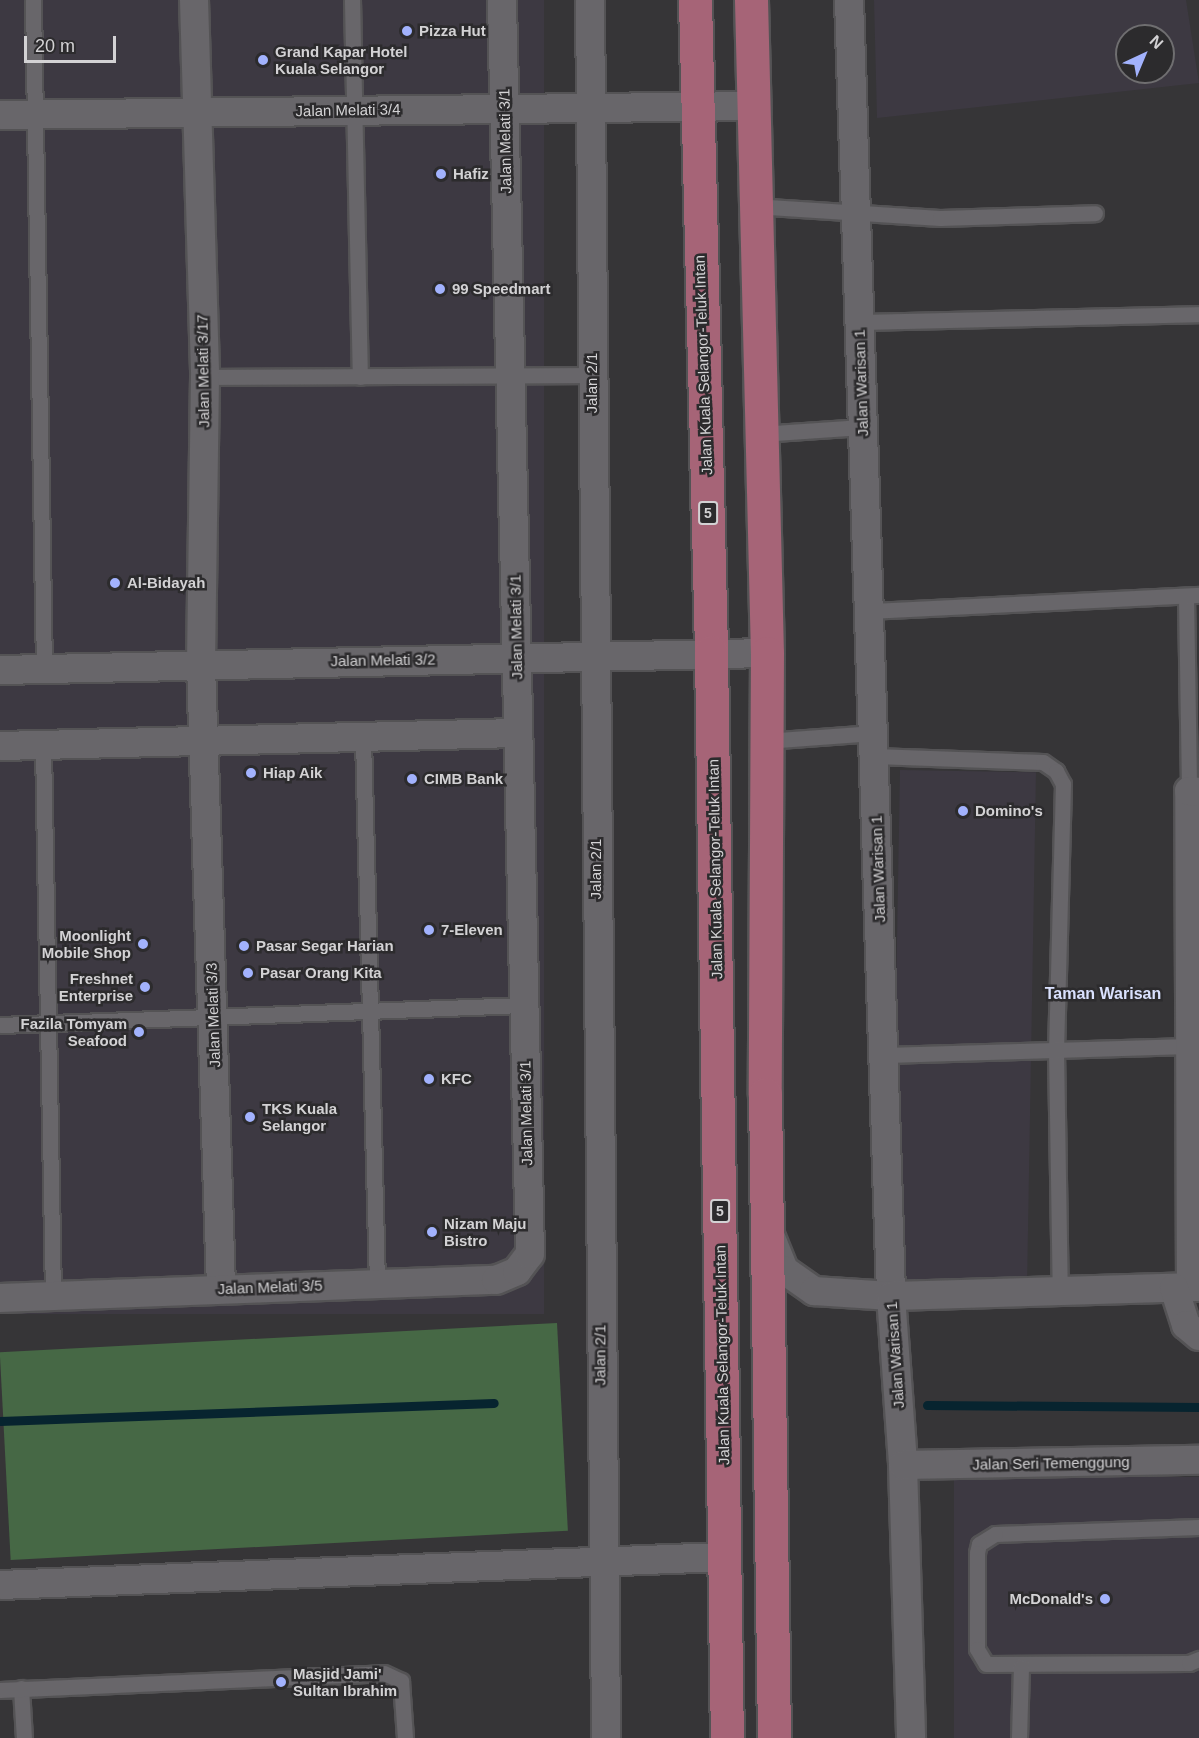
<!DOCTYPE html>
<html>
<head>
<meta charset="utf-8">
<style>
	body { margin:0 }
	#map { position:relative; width:1199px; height:1738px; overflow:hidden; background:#363537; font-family:Helvetica,sans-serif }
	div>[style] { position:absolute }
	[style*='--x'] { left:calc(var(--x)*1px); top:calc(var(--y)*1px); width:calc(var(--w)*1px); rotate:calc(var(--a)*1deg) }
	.built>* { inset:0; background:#3d3942; transform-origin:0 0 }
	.green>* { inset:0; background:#466845; transform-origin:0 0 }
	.stream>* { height:9px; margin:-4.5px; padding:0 4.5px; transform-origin:4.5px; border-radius:4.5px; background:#07242f }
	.roads { filter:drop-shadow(2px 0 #545355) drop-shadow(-2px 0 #545355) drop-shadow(0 2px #545355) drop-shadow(0 -2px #545355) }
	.service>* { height:15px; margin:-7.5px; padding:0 7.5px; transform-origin:7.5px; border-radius:7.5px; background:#68666a }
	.minor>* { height:28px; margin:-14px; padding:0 14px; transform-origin:14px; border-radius:14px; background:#68666a }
	.trunk>* { height:33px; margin:-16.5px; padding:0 16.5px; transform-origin:16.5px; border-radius:16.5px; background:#a66477 }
	.dots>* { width:16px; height:16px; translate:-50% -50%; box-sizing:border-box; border:3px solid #2c2b2d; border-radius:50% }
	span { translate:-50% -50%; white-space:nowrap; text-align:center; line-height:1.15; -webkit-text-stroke:5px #2c2b2d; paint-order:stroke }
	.shield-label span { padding:2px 4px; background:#2c2b2d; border:2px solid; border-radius:4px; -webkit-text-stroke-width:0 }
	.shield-label { font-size:14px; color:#d3d2d4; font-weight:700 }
	.poi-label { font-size:15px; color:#d3d2d4; font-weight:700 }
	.left { translate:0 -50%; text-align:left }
	.right { translate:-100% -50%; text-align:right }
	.street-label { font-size:15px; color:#d3d2d4 }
	.neighbourhood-label { font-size:16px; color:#dae1fe; font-weight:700 }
	.north { position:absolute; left:1115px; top:24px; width:60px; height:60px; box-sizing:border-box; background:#2c2b2d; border:2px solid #6f6e70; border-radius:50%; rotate:44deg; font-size:16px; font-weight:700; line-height:24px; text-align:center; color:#d3d2d4 }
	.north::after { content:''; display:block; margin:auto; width:21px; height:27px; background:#a2b2fd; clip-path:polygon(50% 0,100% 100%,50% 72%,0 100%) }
	.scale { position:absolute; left:24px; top:36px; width:92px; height:27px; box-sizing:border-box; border:3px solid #d3d2d4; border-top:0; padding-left:8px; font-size:18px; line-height:21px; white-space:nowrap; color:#d3d2d4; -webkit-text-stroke:4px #2c2b2d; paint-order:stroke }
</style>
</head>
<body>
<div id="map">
	<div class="built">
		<i style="left:0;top:0;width:544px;height:1314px"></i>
		<i style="clip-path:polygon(evenodd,874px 0,1186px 0,1199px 83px,877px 118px,874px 0,1127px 36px,1163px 36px,1163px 72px,1127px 72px,1127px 36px)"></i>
		<i style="left:900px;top:770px;width:136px;height:512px;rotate:1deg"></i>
		<i style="left:1199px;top:1477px;width:261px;height:245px;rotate:90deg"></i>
	</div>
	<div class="green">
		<i style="left:557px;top:1323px;width:208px;height:558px;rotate:87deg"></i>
	</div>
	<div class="stream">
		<i style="--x:927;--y:1405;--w:272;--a:0.4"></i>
		<i style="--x:0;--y:1421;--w:494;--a:-2.1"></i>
	</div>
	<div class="roads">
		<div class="service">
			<i style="--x:33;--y:0;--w:669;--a:89.06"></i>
			<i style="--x:352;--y:0;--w:377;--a:88.8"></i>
			<i style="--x:753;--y:206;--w:187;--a:3.7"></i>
			<i style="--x:940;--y:218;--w:155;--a:-1.8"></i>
			<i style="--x:858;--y:322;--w:341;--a:-1.3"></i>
			<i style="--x:205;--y:377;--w:387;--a:-0.3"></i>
			<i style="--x:760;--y:434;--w:102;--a:-3.9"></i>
			<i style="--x:1186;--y:596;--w:195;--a:89.1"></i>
			<i style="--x:870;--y:611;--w:329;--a:-2.8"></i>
			<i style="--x:363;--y:738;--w:546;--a:88.53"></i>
			<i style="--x:765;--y:741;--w:109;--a:-4.2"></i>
			<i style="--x:43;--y:745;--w:551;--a:88.96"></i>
			<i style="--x:874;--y:756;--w:169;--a:2"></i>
			<i style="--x:1043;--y:762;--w:16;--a:35"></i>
			<i style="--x:1056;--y:771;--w:15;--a:62"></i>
			<i style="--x:1063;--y:784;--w:266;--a:91.5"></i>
			<i style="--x:1056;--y:1050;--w:243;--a:89.1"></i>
			<i style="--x:0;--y:1025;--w:524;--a:-2.19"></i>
			<i style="--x:884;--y:1055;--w:306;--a:-1.7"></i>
			<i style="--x:1199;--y:1527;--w:204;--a:178"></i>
			<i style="--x:995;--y:1534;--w:19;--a:148"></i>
			<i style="--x:979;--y:1544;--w:9;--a:103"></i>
			<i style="--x:977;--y:1553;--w:96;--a:90"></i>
			<i style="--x:977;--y:1649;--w:17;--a:59"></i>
			<i style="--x:986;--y:1664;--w:203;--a:-0.3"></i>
			<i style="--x:1189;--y:1663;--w:11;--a:-22"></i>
			<i style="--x:21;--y:1688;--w:50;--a:86.6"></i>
			<i style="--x:0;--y:1690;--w:384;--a:-2.5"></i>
			<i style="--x:384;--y:1673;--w:19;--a:25"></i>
			<i style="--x:401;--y:1681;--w:57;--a:86"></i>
			<i style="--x:1019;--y:1738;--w:71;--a:-88.4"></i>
		</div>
		<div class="minor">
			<i style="--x:194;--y:0;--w:377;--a:88.3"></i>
			<i style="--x:205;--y:377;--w:288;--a:90.8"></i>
			<i style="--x:201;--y:665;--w:623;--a:88.16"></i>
			<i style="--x:590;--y:0;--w:1738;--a:89.47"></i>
			<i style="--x:849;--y:0;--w:1297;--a:88.14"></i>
			<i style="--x:891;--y:1296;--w:169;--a:85.9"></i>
			<i style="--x:903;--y:1465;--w:273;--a:88.3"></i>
			<i style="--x:0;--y:115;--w:753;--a:-0.68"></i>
			<i style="--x:0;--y:670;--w:767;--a:-1.27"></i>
			<i style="--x:0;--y:746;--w:518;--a:-1.44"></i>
			<i style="--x:770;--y:1235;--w:38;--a:68"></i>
			<i style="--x:784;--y:1270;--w:37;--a:35"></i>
			<i style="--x:814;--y:1291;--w:77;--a:3.7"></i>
			<i style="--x:891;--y:1296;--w:308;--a:-1.7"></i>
			<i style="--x:1191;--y:1287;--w:496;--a:-90.2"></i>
			<i style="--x:1189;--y:791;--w:10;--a:6"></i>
			<i style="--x:1174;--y:1288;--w:39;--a:72"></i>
			<i style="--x:1186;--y:1325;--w:17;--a:40"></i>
			<i style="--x:0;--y:1298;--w:496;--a:-2.1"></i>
			<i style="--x:496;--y:1280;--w:23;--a:-23"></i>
			<i style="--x:517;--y:1271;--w:21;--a:-53"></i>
			<i style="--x:530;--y:1254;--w:1254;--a:-91.28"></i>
			<i style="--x:903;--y:1465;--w:296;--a:-1"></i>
			<i style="--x:0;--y:1585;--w:724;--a:-2.22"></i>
		</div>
		<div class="trunk">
			<i style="--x:695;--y:0;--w:652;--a:88.59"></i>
			<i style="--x:711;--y:652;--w:1086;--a:89.16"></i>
			<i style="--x:751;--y:0;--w:653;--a:88.6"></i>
			<i style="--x:767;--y:653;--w:441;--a:90.3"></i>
			<i style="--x:765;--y:1094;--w:644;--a:89.2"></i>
		</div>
	</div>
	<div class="dots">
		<i style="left:407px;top:31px;background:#a2b2fd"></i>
		<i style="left:263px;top:60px;background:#a2b2fd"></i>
		<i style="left:441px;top:174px;background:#a2b2fd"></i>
		<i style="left:440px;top:289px;background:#a2b2fd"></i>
		<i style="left:115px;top:583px;background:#a2b2fd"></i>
		<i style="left:251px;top:773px;background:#a2b2fd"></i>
		<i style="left:412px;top:779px;background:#a2b2fd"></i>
		<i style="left:963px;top:811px;background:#a2b2fd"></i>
		<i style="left:429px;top:930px;background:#a2b2fd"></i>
		<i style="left:143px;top:944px;background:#a2b2fd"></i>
		<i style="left:244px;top:946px;background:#a2b2fd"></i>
		<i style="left:248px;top:973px;background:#a2b2fd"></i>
		<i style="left:145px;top:987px;background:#a2b2fd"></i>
		<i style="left:139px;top:1032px;background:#a2b2fd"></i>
		<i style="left:429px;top:1079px;background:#a2b2fd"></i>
		<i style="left:250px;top:1117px;background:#a2b2fd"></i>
		<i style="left:432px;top:1232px;background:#a2b2fd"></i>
		<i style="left:1105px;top:1599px;background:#a2b2fd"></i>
		<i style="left:281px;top:1682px;background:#a2b2fd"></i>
	</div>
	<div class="shield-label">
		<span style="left:708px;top:513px">5</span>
		<span style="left:720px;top:1211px">5</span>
	</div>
	<div class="poi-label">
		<span class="left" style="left:419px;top:31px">Pizza Hut</span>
		<span class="left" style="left:275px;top:60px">Grand Kapar Hotel<br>Kuala Selangor</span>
		<span class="left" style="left:453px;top:174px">Hafiz</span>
		<span class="left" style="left:452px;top:289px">99 Speedmart</span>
		<span class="left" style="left:127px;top:583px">Al-Bidayah</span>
		<span class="left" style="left:263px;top:773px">Hiap Aik</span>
		<span class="left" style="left:424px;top:779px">CIMB Bank</span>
		<span class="left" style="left:975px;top:811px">Domino's</span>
		<span class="left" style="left:441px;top:930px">7-Eleven</span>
		<span class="right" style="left:131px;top:944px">Moonlight<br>Mobile Shop</span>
		<span class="left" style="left:256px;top:946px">Pasar Segar Harian</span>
		<span class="left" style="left:260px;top:973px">Pasar Orang Kita</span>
		<span class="right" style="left:133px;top:987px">Freshnet<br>Enterprise</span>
		<span class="right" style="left:127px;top:1032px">Fazila Tomyam<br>Seafood</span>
		<span class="left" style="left:441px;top:1079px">KFC</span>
		<span class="left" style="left:262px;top:1117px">TKS Kuala<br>Selangor</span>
		<span class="left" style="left:444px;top:1232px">Nizam Maju<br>Bistro</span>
		<span class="right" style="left:1093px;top:1599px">McDonald's</span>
		<span class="left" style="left:293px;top:1682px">Masjid Jami'<br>Sultan Ibrahim</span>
	</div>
	<div class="street-label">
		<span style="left:348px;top:110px;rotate:-1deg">Jalan Melati 3/4</span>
		<span style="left:505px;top:141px;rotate:-91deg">Jalan Melati 3/1</span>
		<span style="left:703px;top:365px;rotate:-92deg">Jalan Kuala Selangor-Teluk Intan</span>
		<span style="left:203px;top:371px;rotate:-91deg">Jalan Melati 3/17</span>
		<span style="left:592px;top:383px;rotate:-90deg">Jalan 2/1</span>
		<span style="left:861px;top:383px;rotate:-92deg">Jalan Warisan 1</span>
		<span style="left:516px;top:627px;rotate:-91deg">Jalan Melati 3/1</span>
		<span style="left:383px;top:660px;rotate:-1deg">Jalan Melati 3/2</span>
		<span style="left:596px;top:869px;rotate:-90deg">Jalan 2/1</span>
		<span style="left:715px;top:869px;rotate:-91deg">Jalan Kuala Selangor-Teluk Intan</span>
		<span style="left:878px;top:869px;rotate:-92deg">Jalan Warisan 1</span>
		<span style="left:213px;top:1015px;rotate:-92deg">Jalan Melati 3/3</span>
		<span style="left:526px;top:1113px;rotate:-91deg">Jalan Melati 3/1</span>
		<span style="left:270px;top:1287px;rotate:-2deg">Jalan Melati 3/5</span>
		<span style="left:600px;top:1355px;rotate:-90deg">Jalan 2/1</span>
		<span style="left:722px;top:1355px;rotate:-91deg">Jalan Kuala Selangor-Teluk Intan</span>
		<span style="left:895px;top:1355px;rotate:-94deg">Jalan Warisan 1</span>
		<span style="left:1051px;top:1463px;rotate:-1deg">Jalan Seri Temenggung</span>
	</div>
	<div class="neighbourhood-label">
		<span style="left:1103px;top:994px">Taman Warisan</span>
	</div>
	<div class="north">N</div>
	<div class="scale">20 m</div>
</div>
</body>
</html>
